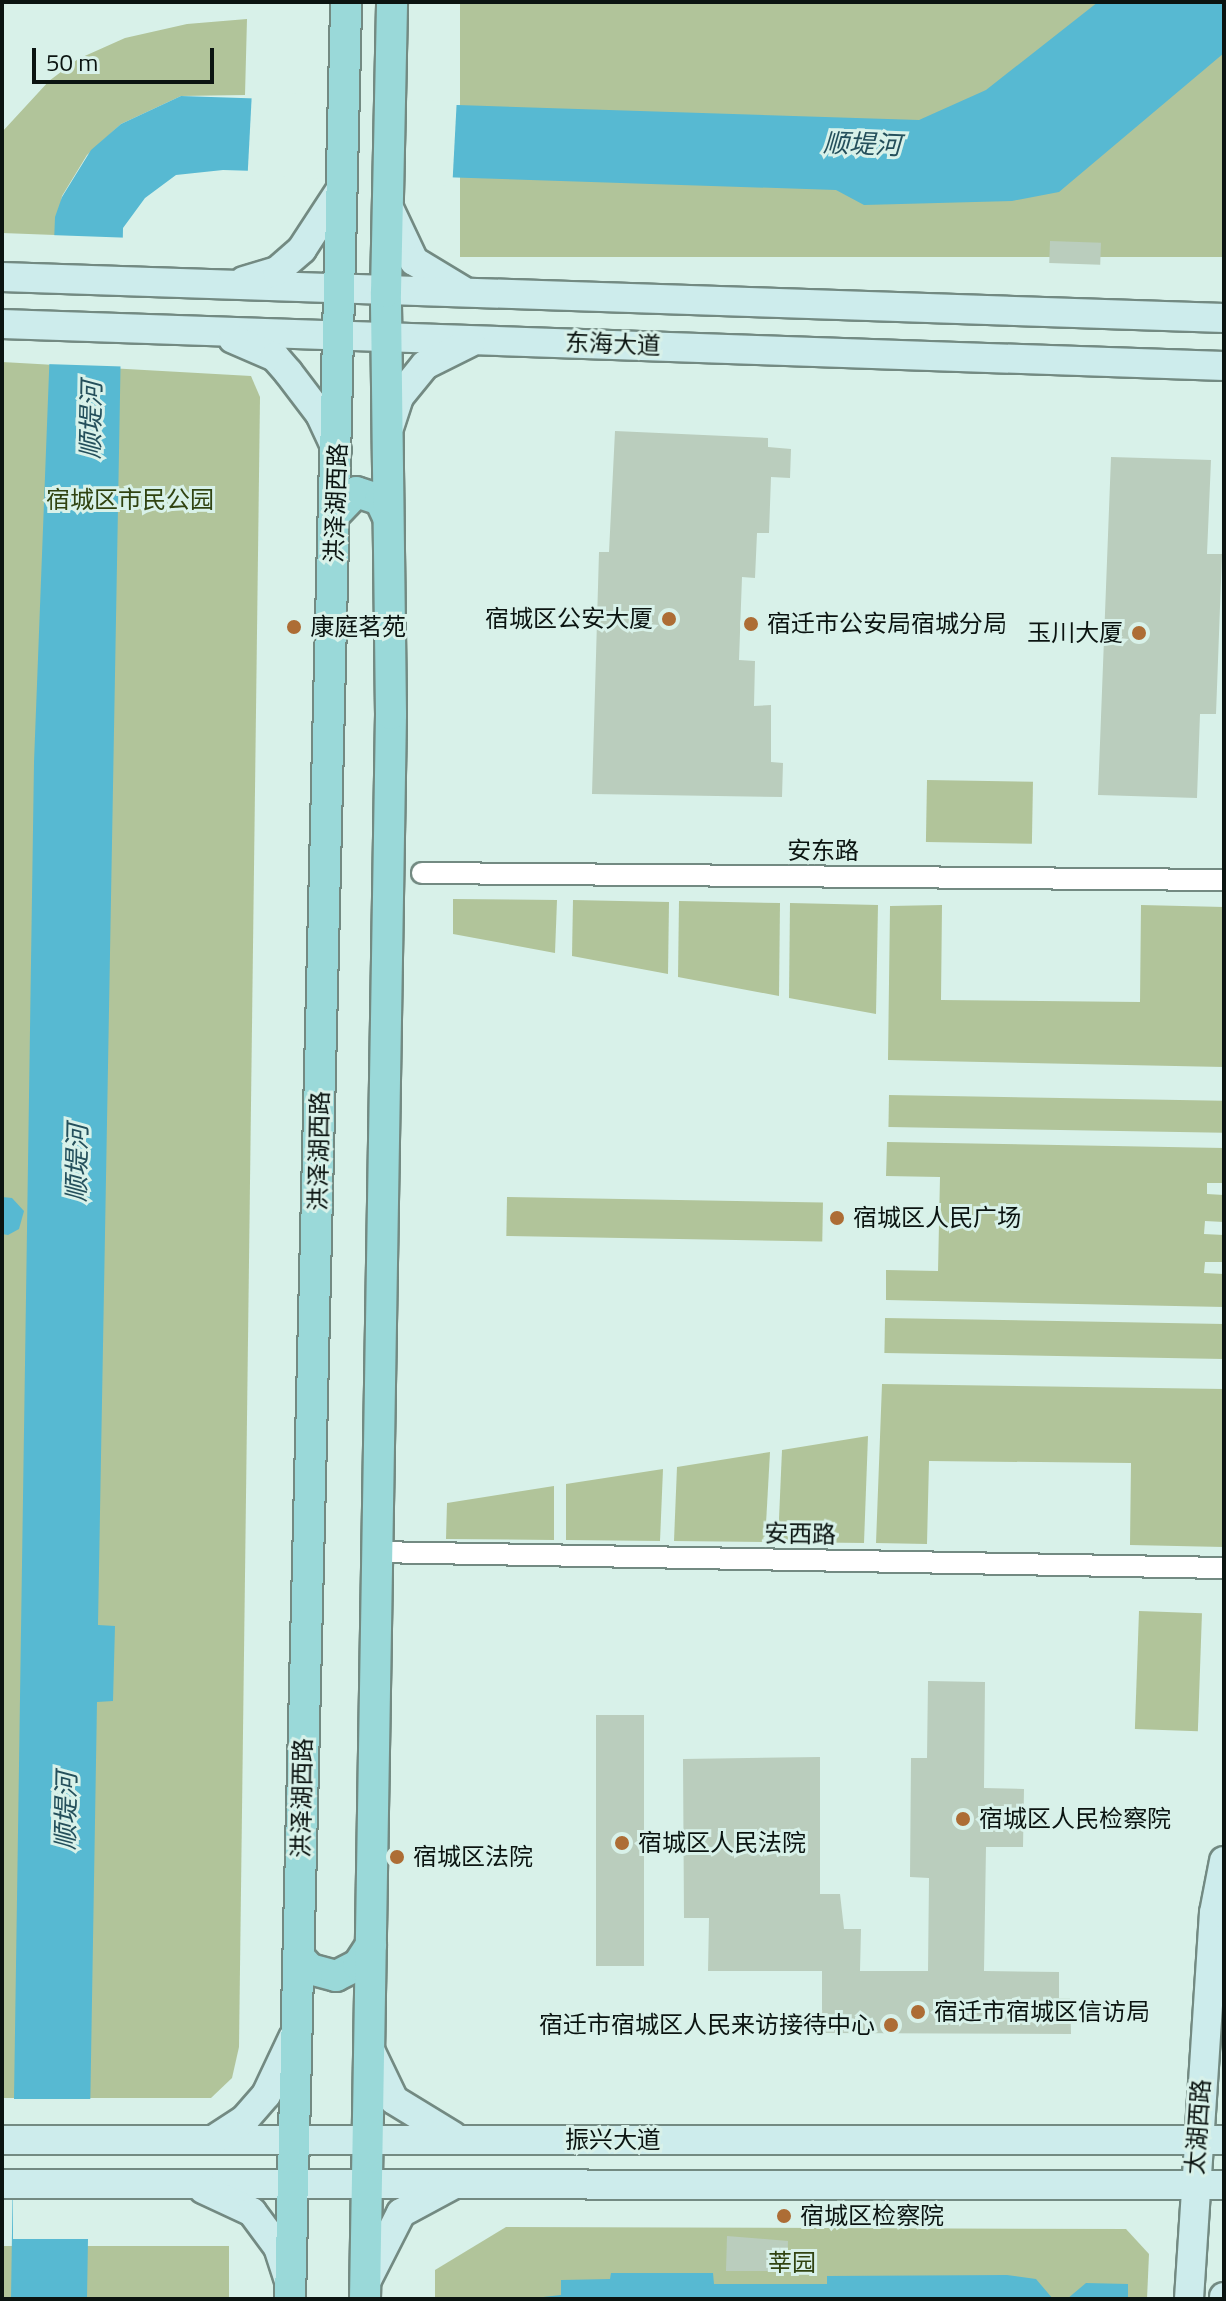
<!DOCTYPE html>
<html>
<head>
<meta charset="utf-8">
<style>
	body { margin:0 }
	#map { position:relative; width:1226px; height:2301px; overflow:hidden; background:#d8f1e9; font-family:"Titillium Web","Noto Sans SC",sans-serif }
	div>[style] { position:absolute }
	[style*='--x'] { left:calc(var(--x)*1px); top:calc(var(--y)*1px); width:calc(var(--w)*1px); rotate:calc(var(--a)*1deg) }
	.green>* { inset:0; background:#b1c49a; transform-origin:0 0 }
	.water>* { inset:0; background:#57b9d2 }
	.pier>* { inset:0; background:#d8f1e9; transform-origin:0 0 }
	.building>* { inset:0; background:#bacdbd; transform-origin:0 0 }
	.roads { filter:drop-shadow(2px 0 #738a82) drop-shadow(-2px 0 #738a82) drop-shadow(0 2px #738a82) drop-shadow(0 -2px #738a82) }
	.street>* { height:20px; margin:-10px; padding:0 10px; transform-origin:10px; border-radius:10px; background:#fff }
	.secondary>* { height:28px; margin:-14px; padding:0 14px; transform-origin:14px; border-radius:14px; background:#cdecec }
	.primary>* { height:30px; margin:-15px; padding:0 15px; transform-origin:15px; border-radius:15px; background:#9ad9d9 }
	.dots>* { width:22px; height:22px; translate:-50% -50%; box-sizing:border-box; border:4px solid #d8f1e9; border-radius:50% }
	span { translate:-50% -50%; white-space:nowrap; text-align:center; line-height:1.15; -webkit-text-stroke:6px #d8f1e9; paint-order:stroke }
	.street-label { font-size:24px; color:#0b1411 }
	.park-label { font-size:24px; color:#304311 }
	.poi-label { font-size:24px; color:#0b1411 }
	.right { translate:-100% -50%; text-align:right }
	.left { translate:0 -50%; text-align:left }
	.water-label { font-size:26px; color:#244f5b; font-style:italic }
	.frame { position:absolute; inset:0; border:4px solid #0b1411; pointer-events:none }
	.scale { position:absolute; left:32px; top:48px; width:182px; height:36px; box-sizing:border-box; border:4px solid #0b1411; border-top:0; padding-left:10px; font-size:24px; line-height:28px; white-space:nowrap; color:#0b1411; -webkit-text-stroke:6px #d8f1e9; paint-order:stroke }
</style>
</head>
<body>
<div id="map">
	<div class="green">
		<i style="left:460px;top:2px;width:764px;height:255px"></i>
		<i style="clip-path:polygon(247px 19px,245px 95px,181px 96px,121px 124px,87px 155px,62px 196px,55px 235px,2px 233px,2px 132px,49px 81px,78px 59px,125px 38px,187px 24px)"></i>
		<i style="clip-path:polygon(2px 362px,251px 376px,260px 397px,239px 2047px,232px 2078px,211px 2098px,2px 2098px)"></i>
		<i style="left:927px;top:780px;width:106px;height:62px;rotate:1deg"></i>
		<i style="clip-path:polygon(453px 899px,557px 900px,555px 953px,453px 934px)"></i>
		<i style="clip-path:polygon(573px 900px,669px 902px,668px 974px,572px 956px)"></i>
		<i style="clip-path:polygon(679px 901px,780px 903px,779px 996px,678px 977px)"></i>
		<i style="clip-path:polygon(790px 903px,878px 905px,876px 1014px,789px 998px)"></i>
		<i style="clip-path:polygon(942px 905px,941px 1000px,1140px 1002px,1141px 905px,1224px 907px,1224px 1067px,888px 1060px,890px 906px)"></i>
		<i style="left:889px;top:1095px;width:335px;height:32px;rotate:1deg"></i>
		<i style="clip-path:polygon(887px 1142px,1224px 1148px,1224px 1183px,1207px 1183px,1207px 1194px,1224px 1195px,1224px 1222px,1205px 1221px,1204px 1234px,1224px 1235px,1224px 1262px,1205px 1262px,1204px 1273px,1224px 1274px,1224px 1307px,886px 1300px,886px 1270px,938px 1271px,940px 1177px,886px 1176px)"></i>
		<i style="left:507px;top:1197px;width:316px;height:39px;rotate:1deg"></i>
		<i style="left:885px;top:1318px;width:339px;height:35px;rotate:1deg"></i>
		<i style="clip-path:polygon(882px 1384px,1224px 1389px,1224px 1547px,1130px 1545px,1131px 1463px,929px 1461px,927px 1544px,876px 1543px)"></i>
		<i style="clip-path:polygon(868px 1436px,864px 1543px,778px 1542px,782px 1450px)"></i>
		<i style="clip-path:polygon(770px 1452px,765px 1542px,674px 1541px,677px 1467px)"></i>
		<i style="clip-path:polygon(663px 1469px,660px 1541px,566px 1540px,566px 1484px)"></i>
		<i style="clip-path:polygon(554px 1486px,554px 1540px,446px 1539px,447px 1503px)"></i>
		<i style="left:1139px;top:1611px;width:63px;height:118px;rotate:2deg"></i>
		<i style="clip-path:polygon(506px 2227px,1126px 2229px,1149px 2254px,1147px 2299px,435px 2299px,435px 2270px)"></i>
		<i style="left:2px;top:2246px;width:227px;height:53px"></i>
	</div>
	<div class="water">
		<i style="clip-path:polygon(1098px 2px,1224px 2px,1224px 53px,1059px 192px,1012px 201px,864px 205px,836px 190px,223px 170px,176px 175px,145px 198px,123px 228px,98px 1625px,115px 1626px,113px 1701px,97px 1702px,87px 2299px,11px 2299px,34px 762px,55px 217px,62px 197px,91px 150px,121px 124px,181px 96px,919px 120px,986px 90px)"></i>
		<i style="clip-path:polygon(2px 1197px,12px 1198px,24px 1211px,19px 1229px,8px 1235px,2px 1234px)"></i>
		<i style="clip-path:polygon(611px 2273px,713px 2273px,714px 2284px,827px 2284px,827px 2276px,1007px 2275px,1036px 2279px,1053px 2299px,526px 2299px,561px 2295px,561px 2280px,610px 2279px)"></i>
		<i style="clip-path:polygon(1086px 2283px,1128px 2284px,1128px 2299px,1067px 2299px)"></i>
	</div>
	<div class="pier">
		<i style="left:252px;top:91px;width:205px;height:84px;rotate:3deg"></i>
		<i style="left:50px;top:235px;width:77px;height:129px;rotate:2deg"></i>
		<i style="left:13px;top:2099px;width:81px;height:140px"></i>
	</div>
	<div class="building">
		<i style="left:1050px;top:241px;width:51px;height:22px;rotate:2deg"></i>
		<i style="clip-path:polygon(615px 431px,768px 438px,768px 447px,791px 449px,790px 478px,771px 477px,769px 533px,757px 533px,755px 578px,742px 577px,739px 660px,755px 661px,754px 706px,771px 705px,771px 762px,783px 763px,782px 797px,592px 794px,599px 552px,609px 552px)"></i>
		<i style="clip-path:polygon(1111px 457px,1211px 460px,1207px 554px,1222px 554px,1216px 714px,1200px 714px,1197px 798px,1098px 795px)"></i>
		<i style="clip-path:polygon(928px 1681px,985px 1682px,984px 1788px,1024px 1789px,1023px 1847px,986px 1847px,984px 1971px,1059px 1972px,1059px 1998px,1070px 1998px,1071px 2034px,822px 2033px,822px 1971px,708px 1971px,709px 1918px,684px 1918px,683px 1759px,820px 1757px,820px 1894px,840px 1894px,844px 1929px,861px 1929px,860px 1971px,928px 1971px,929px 1878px,910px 1877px,911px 1758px,927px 1758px)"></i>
		<i style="left:596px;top:1715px;width:48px;height:251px"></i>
		<i style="clip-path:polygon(727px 2236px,788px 2241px,787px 2271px,726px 2271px)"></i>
	</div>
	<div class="roads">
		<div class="street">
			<i style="--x:422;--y:873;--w:802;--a:0.5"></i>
			<i style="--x:375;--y:1552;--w:849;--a:1.08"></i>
		</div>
		<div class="secondary">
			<i style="--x:388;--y:206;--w:61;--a:64.7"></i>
			<i style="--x:414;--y:261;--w:56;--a:31.1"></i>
			<i style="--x:2;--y:277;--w:1223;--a:1.92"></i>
			<i style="--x:244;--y:281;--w:34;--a:-17"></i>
			<i style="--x:277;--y:271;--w:33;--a:-41"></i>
			<i style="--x:302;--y:249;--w:75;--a:-56.9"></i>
			<i style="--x:2;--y:324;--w:1223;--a:1.97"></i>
			<i style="--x:233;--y:339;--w:46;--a:23.2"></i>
			<i style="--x:275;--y:357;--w:20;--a:49"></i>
			<i style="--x:288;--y:372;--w:53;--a:52.7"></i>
			<i style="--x:320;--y:414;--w:40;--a:65"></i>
			<i style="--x:390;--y:425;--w:29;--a:-72"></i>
			<i style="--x:399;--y:397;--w:41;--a:-50.9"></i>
			<i style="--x:425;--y:365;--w:51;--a:-26.6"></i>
			<i style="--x:370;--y:2050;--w:55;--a:64.4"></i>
			<i style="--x:394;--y:2100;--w:69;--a:31.4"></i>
			<i style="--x:2;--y:2140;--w:1222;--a:0"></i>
			<i style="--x:213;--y:2140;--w:38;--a:-33"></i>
			<i style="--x:245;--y:2119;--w:32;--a:-49"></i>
			<i style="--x:266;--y:2095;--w:63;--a:-64.7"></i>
			<i style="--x:2;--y:2184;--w:1222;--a:0.05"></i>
			<i style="--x:203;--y:2189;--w:54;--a:25.1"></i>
			<i style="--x:252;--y:2212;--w:44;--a:53.4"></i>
			<i style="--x:278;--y:2247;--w:33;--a:72"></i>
			<i style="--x:367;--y:2280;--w:75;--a:-63.1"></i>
			<i style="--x:401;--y:2213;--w:59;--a:-28.3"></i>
			<i style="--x:1189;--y:2299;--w:387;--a:-86.3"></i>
			<i style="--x:1214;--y:1913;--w:53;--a:-79.1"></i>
			<i style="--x:1224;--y:2299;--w:2;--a:-90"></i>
		</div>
		<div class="primary">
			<i style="--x:336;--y:513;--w:29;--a:-46"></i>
			<i style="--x:356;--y:492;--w:25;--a:18"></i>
			<i style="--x:380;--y:500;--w:19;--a:65"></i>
			<i style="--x:298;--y:1956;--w:18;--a:47"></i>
			<i style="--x:310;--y:1969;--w:27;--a:15"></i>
			<i style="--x:336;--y:1976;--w:25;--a:-27"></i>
			<i style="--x:358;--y:1965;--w:24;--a:-57"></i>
			<i style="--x:290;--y:2299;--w:2298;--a:-88.6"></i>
			<i style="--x:365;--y:2299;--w:1585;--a:-89.06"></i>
			<i style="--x:391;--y:714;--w:422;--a:-90.7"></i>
			<i style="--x:386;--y:292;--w:290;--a:-88.8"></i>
		</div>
	</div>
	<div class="dots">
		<i style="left:669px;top:619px;background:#ad6d35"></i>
		<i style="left:751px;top:624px;background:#ad6d35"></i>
		<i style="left:294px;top:627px;background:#ad6d35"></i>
		<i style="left:1139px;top:633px;background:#ad6d35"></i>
		<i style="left:837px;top:1218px;background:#ad6d35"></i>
		<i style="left:963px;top:1819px;background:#ad6d35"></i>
		<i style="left:622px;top:1843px;background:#ad6d35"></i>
		<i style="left:397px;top:1857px;background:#ad6d35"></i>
		<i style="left:918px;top:2012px;background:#ad6d35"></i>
		<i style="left:891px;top:2025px;background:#ad6d35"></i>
		<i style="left:784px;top:2216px;background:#ad6d35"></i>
	</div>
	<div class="street-label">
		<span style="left:613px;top:344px;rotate:2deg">东海大道</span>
		<span style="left:336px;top:503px;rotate:-88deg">洪泽湖西路</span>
		<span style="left:823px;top:851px">安东路</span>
		<span style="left:319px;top:1151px;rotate:-89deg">洪泽湖西路</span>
		<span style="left:800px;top:1534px;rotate:1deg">安西路</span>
		<span style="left:302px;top:1798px;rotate:-89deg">洪泽湖西路</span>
		<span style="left:1198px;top:2127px;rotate:-86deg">太湖西路</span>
		<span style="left:613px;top:2140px">振兴大道</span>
	</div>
	<div class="park-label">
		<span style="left:130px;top:500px">宿城区市民公园</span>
		<span style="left:792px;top:2263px">莘园</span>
	</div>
	<div class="poi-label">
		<span class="right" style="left:653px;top:619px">宿城区公安大厦</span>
		<span class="left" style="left:767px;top:624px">宿迁市公安局宿城分局</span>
		<span class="left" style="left:310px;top:627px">康庭茗苑</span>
		<span class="right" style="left:1123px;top:633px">玉川大厦</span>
		<span class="left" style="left:853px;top:1218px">宿城区人民广场</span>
		<span class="left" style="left:979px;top:1819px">宿城区人民检察院</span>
		<span class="left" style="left:638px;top:1843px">宿城区人民法院</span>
		<span class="left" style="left:413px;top:1857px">宿城区法院</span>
		<span class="left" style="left:934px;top:2012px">宿迁市宿城区信访局</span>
		<span class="right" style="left:875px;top:2025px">宿迁市宿城区人民来访接待中心</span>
		<span class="left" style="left:800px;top:2216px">宿城区检察院</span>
	</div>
	<div class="water-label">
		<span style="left:862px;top:144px;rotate:2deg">顺堤河</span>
		<span style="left:91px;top:420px;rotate:-89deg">顺堤河</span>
		<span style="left:77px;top:1163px;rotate:-89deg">顺堤河</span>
		<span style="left:66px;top:1811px;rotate:-89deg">顺堤河</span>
	</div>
	<div class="frame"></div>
	<div class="scale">50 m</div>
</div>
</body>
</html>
